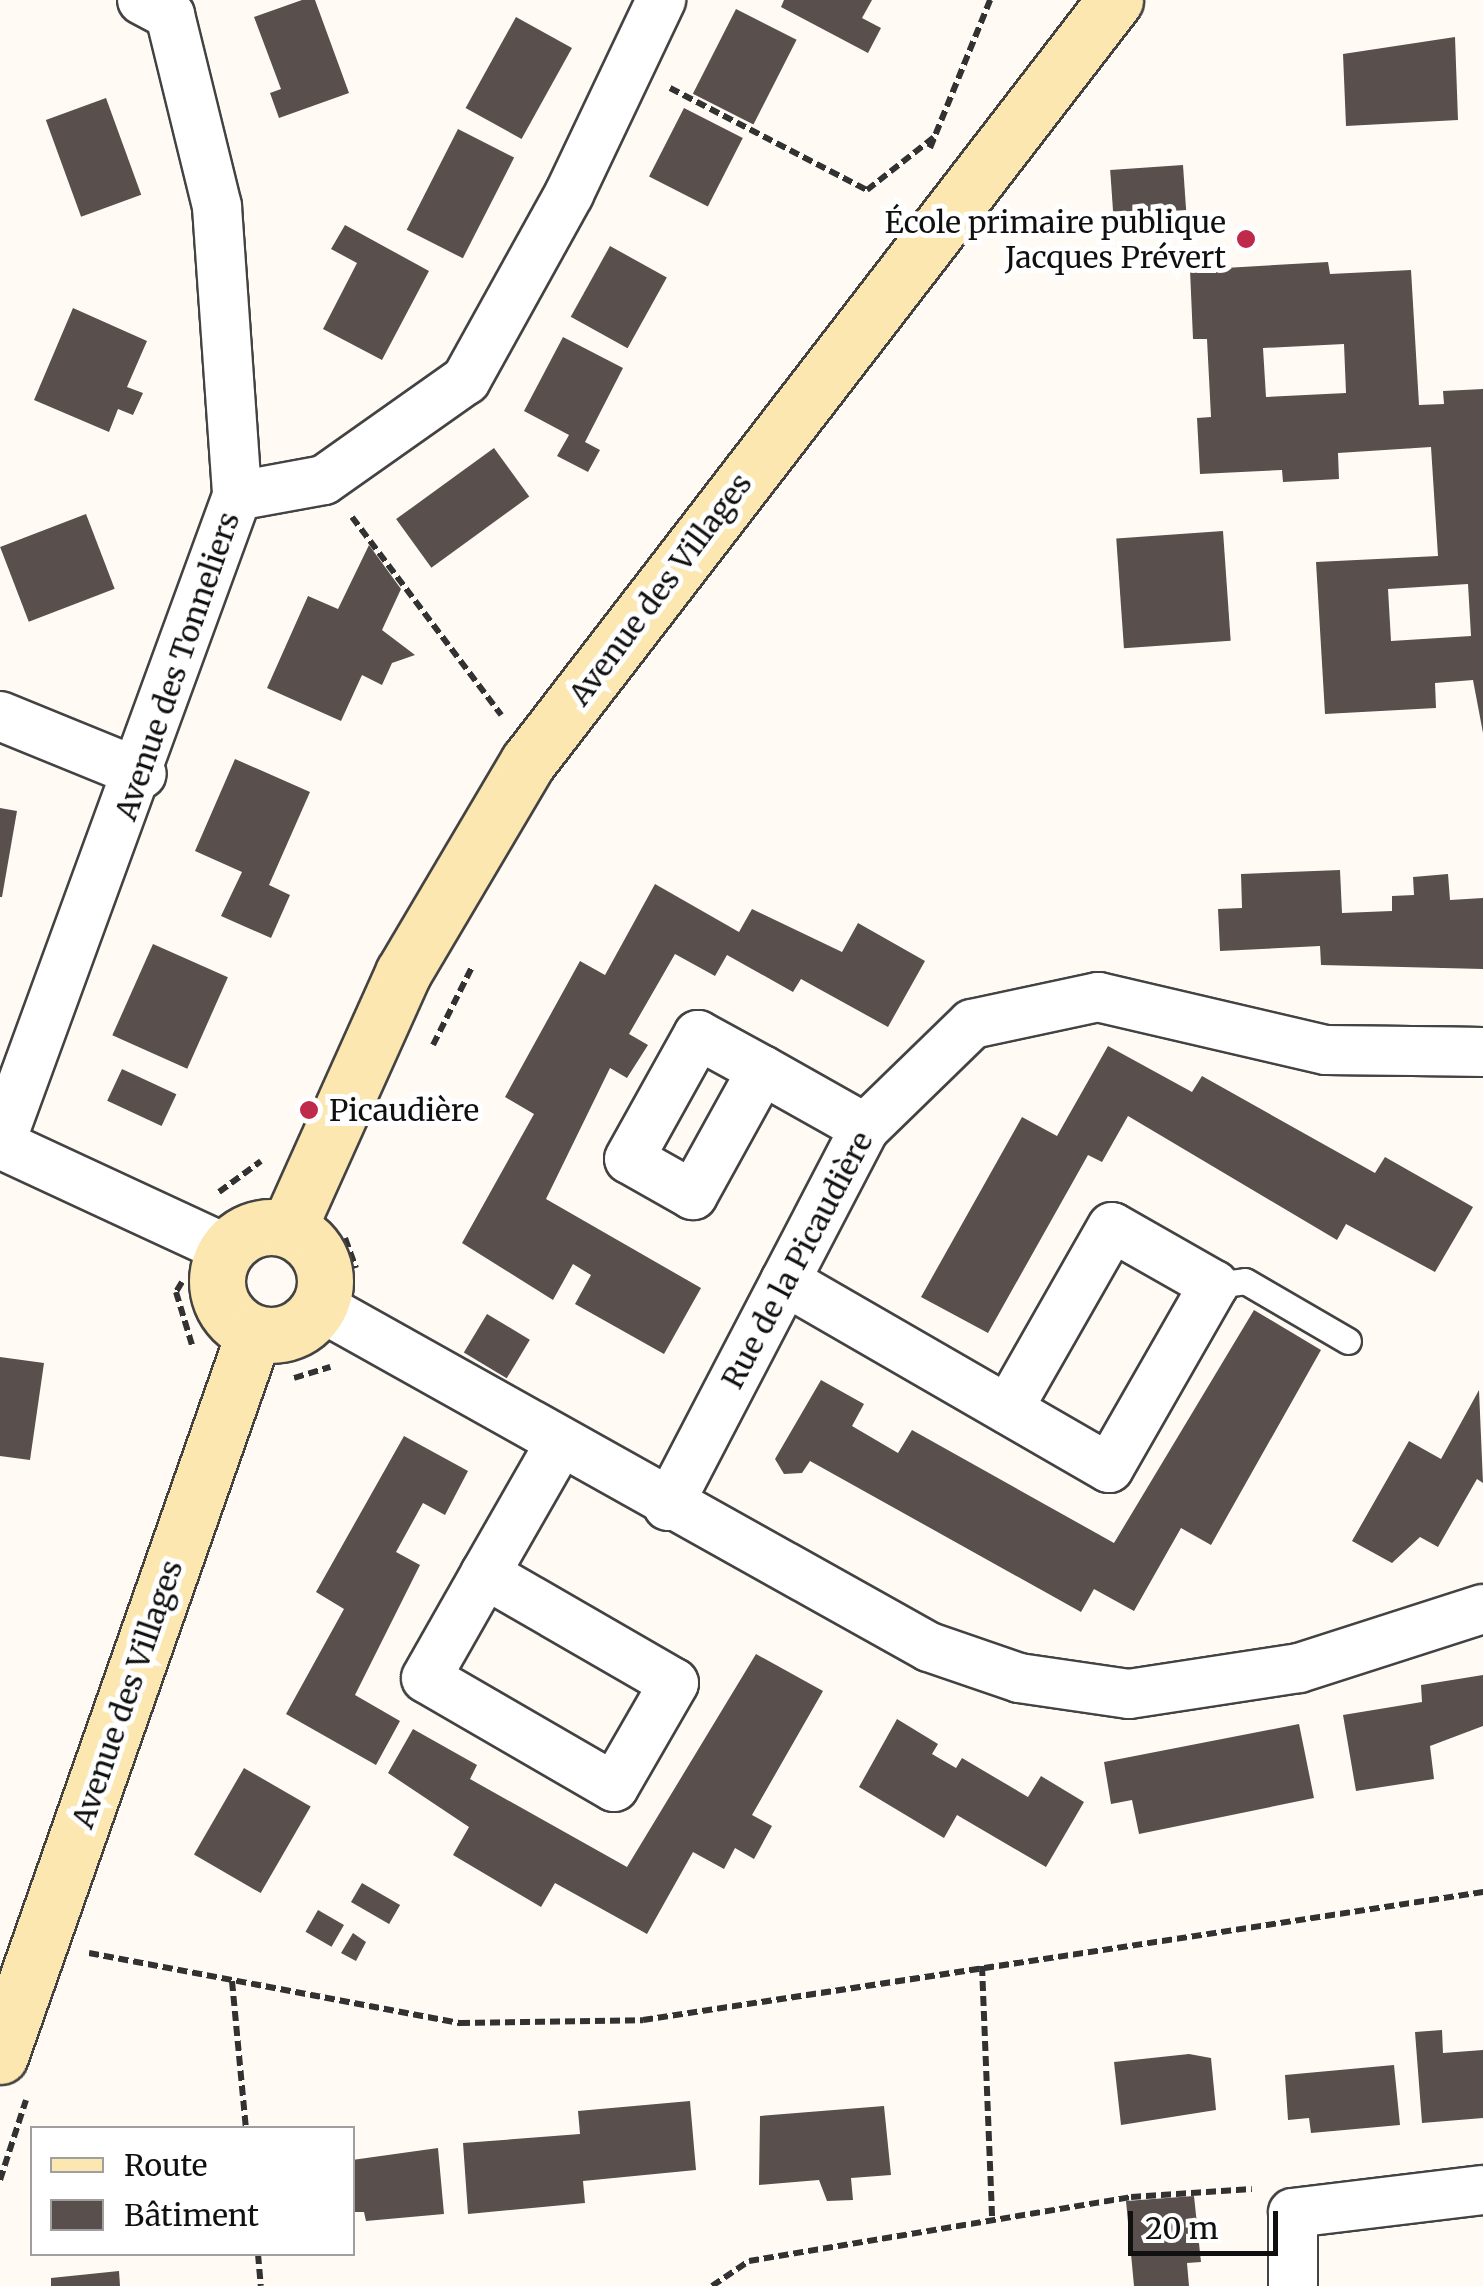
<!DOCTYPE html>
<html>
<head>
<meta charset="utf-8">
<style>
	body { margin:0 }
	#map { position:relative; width:1483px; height:2286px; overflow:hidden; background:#fffbf4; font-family:Merriweather,serif }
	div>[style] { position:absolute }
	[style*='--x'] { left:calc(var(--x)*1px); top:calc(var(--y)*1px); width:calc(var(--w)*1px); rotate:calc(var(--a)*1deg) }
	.building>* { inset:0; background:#594f4d; transform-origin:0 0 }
	.path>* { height:6px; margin-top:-3px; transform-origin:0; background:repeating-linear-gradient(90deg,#323232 0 10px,transparent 0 15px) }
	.roads { filter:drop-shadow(2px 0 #434343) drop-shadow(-2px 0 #434343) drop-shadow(0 2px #434343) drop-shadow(0 -2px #434343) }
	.lane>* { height:25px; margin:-12.5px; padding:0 12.5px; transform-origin:12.5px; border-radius:12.5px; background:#fff }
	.street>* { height:48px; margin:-24px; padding:0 24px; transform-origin:24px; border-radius:24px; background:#fff }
	.secondary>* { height:55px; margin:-27.5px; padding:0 27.5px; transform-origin:27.5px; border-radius:27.5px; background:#fde7b0 }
	.secondary>.ring { margin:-27.5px; padding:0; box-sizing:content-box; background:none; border:55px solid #fde7b0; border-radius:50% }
	.dots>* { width:28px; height:28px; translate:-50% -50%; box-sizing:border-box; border:5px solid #fff; border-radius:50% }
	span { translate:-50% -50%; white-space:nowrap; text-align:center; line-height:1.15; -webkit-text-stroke:10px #fff; paint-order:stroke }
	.poi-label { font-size:30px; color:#101010 }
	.right { translate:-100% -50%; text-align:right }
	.left { translate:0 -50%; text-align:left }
	.street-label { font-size:30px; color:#101010 }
	.legend { position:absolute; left:30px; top:2126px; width:325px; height:130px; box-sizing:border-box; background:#fff; border:2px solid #9f9f9f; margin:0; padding:12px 18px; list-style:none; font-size:30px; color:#101010 }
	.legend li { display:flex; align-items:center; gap:20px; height:50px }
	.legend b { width:50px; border:2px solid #9f9f9f }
	.scale { position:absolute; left:1128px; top:2211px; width:150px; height:45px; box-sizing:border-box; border:5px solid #101010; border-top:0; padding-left:12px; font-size:30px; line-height:35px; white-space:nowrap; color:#101010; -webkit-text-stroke:8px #fff; paint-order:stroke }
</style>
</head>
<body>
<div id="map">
	<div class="building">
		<i style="clip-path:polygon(302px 0,315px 0,349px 93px,279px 118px,270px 93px,281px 89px,254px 17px)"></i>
		<i style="clip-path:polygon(784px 0,872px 0,862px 18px,881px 28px,868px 53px,781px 7px)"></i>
		<i style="left:736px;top:9px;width:68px;height:95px;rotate:27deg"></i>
		<i style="left:516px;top:17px;width:64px;height:104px;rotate:29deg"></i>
		<i style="clip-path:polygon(1455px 37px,1458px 120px,1346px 126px,1343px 54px)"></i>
		<i style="left:106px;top:98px;width:103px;height:64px;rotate:70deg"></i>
		<i style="left:684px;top:108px;width:66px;height:77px;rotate:27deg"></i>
		<i style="left:458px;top:129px;width:63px;height:113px;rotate:27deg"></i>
		<i style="left:1183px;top:165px;width:45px;height:73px;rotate:86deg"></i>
		<i style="clip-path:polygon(345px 225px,429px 271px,382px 360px,323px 329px,357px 263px,331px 249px)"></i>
		<i style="left:610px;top:246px;width:65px;height:81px;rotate:29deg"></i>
		<i style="clip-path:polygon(evenodd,1328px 262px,1330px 274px,1411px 270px,1419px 405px,1444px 404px,1443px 391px,1483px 389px,1483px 733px,1473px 680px,1435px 683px,1436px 708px,1325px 714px,1316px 562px,1438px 556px,1431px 447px,1338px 453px,1339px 479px,1283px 482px,1282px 470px,1200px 474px,1197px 418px,1211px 417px,1207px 339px,1193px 339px,1190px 270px,1328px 262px,1344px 344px,1346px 393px,1266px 397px,1263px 348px,1344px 344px,1328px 262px,1468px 584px,1471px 636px,1391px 641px,1388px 589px,1468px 584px)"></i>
		<i style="clip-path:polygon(73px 308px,147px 341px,127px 387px,143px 393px,133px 415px,118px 409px,109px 432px,34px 400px)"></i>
		<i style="clip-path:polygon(563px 337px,623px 368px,585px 442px,600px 450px,588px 472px,557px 456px,569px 435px,524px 411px)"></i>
		<i style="left:494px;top:448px;width:60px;height:121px;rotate:54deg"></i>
		<i style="left:86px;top:514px;width:80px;height:92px;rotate:69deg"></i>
		<i style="left:1223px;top:531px;width:110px;height:107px;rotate:86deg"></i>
		<i style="clip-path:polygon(369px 545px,401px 589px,382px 630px,415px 655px,392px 663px,382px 685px,362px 675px,341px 721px,267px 688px,308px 596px,338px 609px)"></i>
		<i style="clip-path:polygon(235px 759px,310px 792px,269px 885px,290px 895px,271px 938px,221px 916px,242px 872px,195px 851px)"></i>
		<i style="clip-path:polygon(0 808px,17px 811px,2px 897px,0 897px)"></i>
		<i style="clip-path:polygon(1340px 870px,1342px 913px,1392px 911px,1392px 896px,1414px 895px,1413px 877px,1448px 874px,1450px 900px,1483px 898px,1483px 969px,1321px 965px,1320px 946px,1220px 951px,1218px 909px,1242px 908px,1241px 874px)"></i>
		<i style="clip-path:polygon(655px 884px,739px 932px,752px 909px,842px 952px,858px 923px,925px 961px,888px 1027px,801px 979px,793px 992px,727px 955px,715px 976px,675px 954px,629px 1034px,648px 1045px,627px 1078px,610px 1068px,546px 1199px,701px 1288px,664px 1354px,575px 1304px,591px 1275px,573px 1264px,553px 1300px,462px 1243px,534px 1114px,505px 1097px,580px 961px,605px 975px)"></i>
		<i style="left:153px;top:944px;width:82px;height:100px;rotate:24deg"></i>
		<i style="clip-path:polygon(1108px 1046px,1192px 1092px,1202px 1076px,1375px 1173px,1385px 1157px,1473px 1207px,1435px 1272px,1346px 1224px,1337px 1240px,1128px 1116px,1102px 1162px,1088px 1155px,988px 1333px,921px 1297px,1022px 1117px,1057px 1136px)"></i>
		<i style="left:122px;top:1069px;width:60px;height:35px;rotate:25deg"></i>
		<i style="clip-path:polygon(1254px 1310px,1321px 1350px,1211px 1545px,1181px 1528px,1134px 1611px,1094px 1589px,1081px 1612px,810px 1461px,802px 1473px,784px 1474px,775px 1459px,821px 1380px,864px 1404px,852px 1426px,898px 1453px,912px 1430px,1114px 1543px)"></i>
		<i style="left:487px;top:1314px;width:50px;height:45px;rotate:31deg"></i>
		<i style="clip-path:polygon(0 1357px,44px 1363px,30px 1460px,0 1456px)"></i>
		<i style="clip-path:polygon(1479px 1390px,1483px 1483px,1477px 1479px,1438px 1547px,1420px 1537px,1392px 1563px,1352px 1541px,1409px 1441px,1441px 1459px)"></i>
		<i style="clip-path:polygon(404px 1436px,468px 1471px,445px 1515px,423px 1503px,396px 1552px,420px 1565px,355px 1695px,400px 1721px,376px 1765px,286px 1714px,344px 1609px,316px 1592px)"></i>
		<i style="clip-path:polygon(756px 1654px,823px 1691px,752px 1815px,772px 1826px,754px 1859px,735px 1848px,724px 1869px,693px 1852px,647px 1934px,555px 1883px,541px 1907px,453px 1855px,469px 1827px,388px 1773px,413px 1729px,477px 1765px,470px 1779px,627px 1867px)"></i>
		<i style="clip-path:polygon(1483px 1675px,1483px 1726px,1430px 1746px,1434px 1779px,1356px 1791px,1343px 1715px,1422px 1702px,1421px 1685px)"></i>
		<i style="clip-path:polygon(897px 1719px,938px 1744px,932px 1754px,956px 1768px,962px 1758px,1028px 1797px,1041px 1776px,1084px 1802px,1046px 1867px,957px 1815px,944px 1838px,859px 1787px)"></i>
		<i style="clip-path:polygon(1299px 1724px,1314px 1798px,1139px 1834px,1132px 1800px,1111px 1804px,1104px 1762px)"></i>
		<i style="left:244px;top:1768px;width:77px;height:100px;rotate:30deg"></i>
		<i style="left:362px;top:1883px;width:44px;height:22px;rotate:30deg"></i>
		<i style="left:318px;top:1910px;width:30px;height:25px;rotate:30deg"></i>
		<i style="clip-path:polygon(353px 1933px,366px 1942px,356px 1961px,341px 1953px)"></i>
		<i style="clip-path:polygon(1442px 2030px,1443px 2053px,1483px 2050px,1483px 2118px,1422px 2123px,1415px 2032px)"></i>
		<i style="clip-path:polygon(1189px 2054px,1211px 2058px,1216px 2110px,1121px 2125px,1114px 2062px)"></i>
		<i style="clip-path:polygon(1394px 2065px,1400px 2125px,1311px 2133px,1309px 2118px,1288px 2120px,1285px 2075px)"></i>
		<i style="clip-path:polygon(690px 2101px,696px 2170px,583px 2181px,585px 2203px,468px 2214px,463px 2143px,580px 2134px,578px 2111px)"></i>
		<i style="clip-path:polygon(884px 2106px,891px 2175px,851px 2178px,853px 2200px,827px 2201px,819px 2180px,759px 2185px,760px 2116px)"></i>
		<i style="clip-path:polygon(438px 2148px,444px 2214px,366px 2221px,364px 2212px,352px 2212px,352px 2160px)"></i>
		<i style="clip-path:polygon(1194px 2196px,1201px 2262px,1187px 2263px,1189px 2286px,1134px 2286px,1126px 2201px)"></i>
		<i style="clip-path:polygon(119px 2271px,120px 2286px,51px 2286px,51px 2278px)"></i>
	</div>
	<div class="path">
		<i style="--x:670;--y:88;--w:222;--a:27.4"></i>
		<i style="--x:867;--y:190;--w:85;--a:-38.3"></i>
		<i style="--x:930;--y:148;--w:160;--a:-67.9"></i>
		<i style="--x:352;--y:517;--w:248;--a:53"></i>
		<i style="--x:433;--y:1045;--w:87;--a:-63.4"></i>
		<i style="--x:219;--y:1192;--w:52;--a:-36.4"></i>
		<i style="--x:345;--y:1238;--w:32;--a:70"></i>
		<i style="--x:182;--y:1282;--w:12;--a:121"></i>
		<i style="--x:176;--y:1292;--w:55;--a:73.2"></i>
		<i style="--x:294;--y:1378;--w:38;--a:-17"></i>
		<i style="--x:89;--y:1953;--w:378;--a:10.7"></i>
		<i style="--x:460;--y:2023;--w:183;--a:-0.9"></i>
		<i style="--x:643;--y:2020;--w:850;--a:-8.66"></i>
		<i style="--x:982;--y:1966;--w:254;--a:87.7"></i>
		<i style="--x:232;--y:1981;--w:148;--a:84.6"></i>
		<i style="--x:0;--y:2180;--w:84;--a:-72"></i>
		<i style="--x:258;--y:2254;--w:32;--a:85"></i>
		<i style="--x:712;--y:2286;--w:45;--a:-34"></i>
		<i style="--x:749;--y:2261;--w:387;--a:-9.5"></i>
		<i style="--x:1131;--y:2197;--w:121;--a:-3.8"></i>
	</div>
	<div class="roads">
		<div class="lane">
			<i style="--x:1214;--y:1285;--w:31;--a:-7"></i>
			<i style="--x:1245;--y:1281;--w:119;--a:30.2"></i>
		</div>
		<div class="street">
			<i style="--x:142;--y:0;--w:32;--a:28"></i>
			<i style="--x:170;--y:15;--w:198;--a:76.2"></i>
			<i style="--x:217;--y:207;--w:290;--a:86"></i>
			<i style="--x:0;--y:716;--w:153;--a:22.2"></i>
			<i style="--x:762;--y:1070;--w:143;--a:118.9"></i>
			<i style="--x:693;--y:1195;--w:73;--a:-150.6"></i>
			<i style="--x:629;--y:1159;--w:142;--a:-60.9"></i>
			<i style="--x:698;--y:1035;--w:73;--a:28.7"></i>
			<i style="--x:762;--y:1070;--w:118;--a:29.4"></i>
			<i style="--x:0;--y:1144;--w:690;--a:-69.91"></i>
			<i style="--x:237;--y:496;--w:88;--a:-10.4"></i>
			<i style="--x:324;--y:480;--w:174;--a:-35.2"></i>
			<i style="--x:466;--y:380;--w:213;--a:-61"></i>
			<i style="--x:569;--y:194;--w:215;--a:-64.6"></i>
			<i style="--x:0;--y:1144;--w:249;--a:24.9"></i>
			<i style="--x:785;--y:1281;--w:374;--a:30"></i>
			<i style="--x:1109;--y:1468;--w:211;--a:-60.2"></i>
			<i style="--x:1214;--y:1285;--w:117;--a:-150.4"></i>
			<i style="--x:1112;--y:1227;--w:210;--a:119.7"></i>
			<i style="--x:319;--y:1306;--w:699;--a:29.21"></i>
			<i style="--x:929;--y:1647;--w:95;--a:19"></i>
			<i style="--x:1019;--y:1678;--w:111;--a:8.3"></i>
			<i style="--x:1129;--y:1694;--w:172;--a:-8.7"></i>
			<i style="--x:1299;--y:1668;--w:193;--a:-17.8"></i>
			<i style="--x:668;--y:1506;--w:426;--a:-62.5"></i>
			<i style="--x:865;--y:1128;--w:149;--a:-44.2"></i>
			<i style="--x:972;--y:1024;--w:129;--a:-12.1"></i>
			<i style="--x:1098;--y:997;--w:234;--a:13.1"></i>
			<i style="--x:1326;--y:1050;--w:157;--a:0.7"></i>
			<i style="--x:485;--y:1574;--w:218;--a:30"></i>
			<i style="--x:674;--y:1683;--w:120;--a:120"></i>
			<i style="--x:614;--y:1787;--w:217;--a:-149.9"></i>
			<i style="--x:426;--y:1678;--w:120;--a:-60.4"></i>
			<i style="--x:485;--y:1574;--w:149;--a:-60.2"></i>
			<i style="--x:1293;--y:2286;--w:73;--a:-90"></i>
			<i style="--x:1293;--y:2213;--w:191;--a:-6.9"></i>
		</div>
		<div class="secondary">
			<i class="ring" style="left:217px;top:1227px;width:53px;height:53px"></i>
			<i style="--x:288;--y:1229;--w:281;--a:-65.8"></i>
			<i style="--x:403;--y:973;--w:245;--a:-59.4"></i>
			<i style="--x:528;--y:762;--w:962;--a:-52.39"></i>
			<i style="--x:0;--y:2056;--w:766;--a:-70.64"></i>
		</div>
	</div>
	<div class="dots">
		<i style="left:1246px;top:239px;background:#bf294a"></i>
		<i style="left:309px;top:1110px;background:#bf294a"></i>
	</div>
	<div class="poi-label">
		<span class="right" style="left:1226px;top:239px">École primaire publique<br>Jacques Prévert</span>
		<span class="left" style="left:329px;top:1110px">Picaudière</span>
	</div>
	<div class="street-label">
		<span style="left:660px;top:589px;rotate:-53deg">Avenue des Villages</span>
		<span style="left:177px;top:666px;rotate:-71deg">Avenue des Tonneliers</span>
		<span style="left:797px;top:1260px;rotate:-62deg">Rue de la Picaudière</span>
		<span style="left:127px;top:1694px;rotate:-71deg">Avenue des Villages</span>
	</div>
	<ul class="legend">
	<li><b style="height:12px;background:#fde7b0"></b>Route</li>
	<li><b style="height:28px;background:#594f4d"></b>Bâtiment</li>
	</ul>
	<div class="scale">20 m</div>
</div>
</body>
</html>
